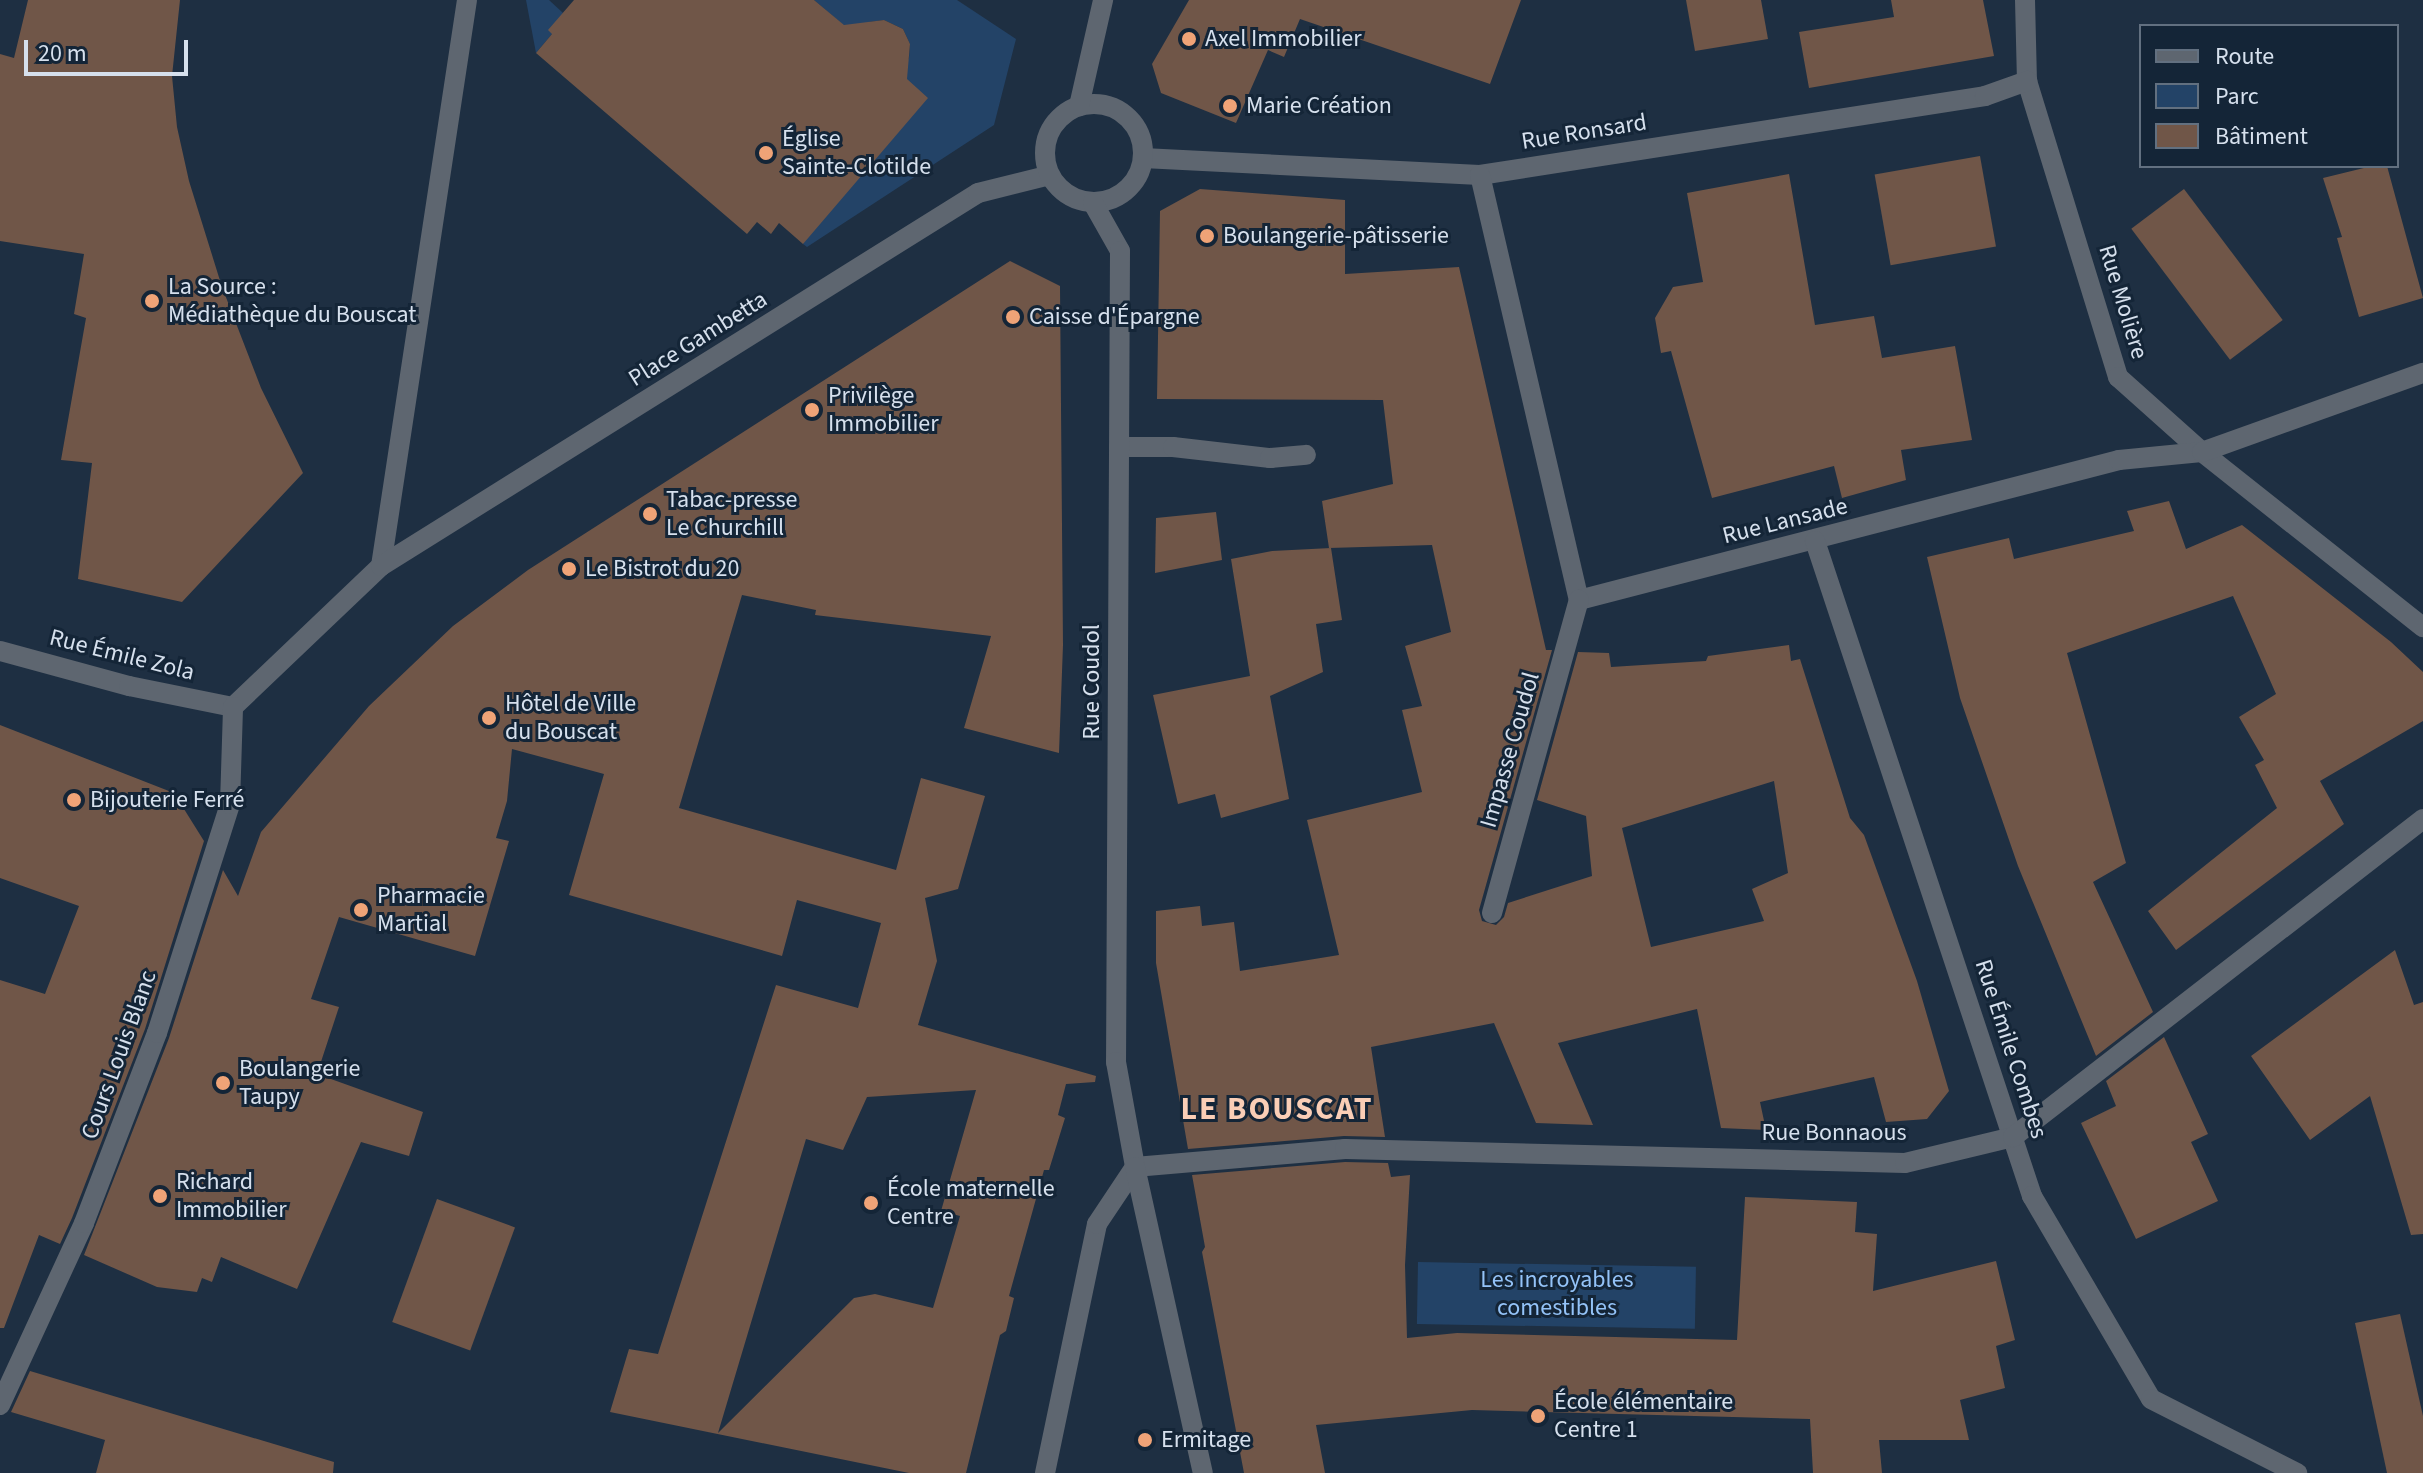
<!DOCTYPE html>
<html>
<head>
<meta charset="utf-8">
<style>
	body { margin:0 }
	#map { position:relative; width:2423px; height:1473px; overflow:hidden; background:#1e2f42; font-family:"Source Sans 3",sans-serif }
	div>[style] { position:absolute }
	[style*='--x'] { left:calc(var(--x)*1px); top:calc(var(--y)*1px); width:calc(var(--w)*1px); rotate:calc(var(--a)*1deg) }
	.green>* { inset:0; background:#234367; transform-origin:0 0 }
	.building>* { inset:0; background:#705648; transform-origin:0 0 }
	.service>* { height:20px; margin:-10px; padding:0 10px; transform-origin:10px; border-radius:10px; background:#5e6670 }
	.minor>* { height:20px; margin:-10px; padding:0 10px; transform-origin:10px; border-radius:10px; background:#5e6670 }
	.tertiary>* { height:20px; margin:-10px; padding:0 10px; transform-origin:10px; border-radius:10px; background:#5e6670 }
	.tertiary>.ring { margin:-10px; padding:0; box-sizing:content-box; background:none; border:20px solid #5e6670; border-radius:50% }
	.dots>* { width:22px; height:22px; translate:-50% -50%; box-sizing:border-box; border:4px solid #142537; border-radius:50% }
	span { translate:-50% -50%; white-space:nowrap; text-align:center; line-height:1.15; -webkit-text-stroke:6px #142537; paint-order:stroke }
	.poi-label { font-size:24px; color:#d6e0ed }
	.left { translate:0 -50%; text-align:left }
	.street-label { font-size:24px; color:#d6e0ed }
	.park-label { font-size:24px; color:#94c3f8 }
	.district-label { font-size:32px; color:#faceb6; font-weight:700; letter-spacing:2px }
	.legend { position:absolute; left:2139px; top:24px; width:260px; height:144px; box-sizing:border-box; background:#142537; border:2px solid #627080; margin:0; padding:10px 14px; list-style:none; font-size:24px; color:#d6e0ed }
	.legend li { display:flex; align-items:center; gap:16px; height:40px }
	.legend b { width:40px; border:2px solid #627080 }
	.scale { position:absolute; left:24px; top:40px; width:164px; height:36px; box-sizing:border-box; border:4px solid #d6e0ed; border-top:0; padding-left:10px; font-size:24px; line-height:28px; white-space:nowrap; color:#d6e0ed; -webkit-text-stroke:6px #142537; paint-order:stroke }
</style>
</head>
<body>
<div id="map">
	<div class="green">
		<i style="clip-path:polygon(526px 0,549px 0,563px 13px,552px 34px,536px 53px)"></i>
		<i style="clip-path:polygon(814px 0,957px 0,1016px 39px,994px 125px,807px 247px,803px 244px,909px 58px,910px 44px,903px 29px,884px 20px,869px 22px,855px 35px)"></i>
		<i style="left:1418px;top:1262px;width:278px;height:62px;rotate:1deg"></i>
	</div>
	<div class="building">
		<i style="clip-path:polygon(28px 0,180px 0,172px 76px,177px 127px,189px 181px,222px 287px,261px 388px,303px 473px,182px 602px,78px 579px,92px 463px,61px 460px,86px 318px,74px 314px,84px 254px,0 241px,0 54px,14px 58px)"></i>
		<i style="clip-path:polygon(574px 0,814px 0,844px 25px,884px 20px,903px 29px,910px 44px,907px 79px,928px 98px,803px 244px,779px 223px,771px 234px,757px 222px,747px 234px,536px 53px,552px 34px,548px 30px)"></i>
		<i style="clip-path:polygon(1189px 0,1521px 0,1490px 84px,1300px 19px,1284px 57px,1268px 50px,1236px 123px,1161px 93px,1152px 64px)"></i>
		<i style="clip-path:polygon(1686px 0,1761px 0,1768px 39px,1695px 51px)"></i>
		<i style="clip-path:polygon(1891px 0,1983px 0,1994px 56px,1809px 88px,1799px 32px,1894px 17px)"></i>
		<i style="left:1980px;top:156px;width:92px;height:107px;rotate:80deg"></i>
		<i style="clip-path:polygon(2372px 166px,2387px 166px,2423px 298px,2359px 317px,2337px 238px,2342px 237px,2323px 178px)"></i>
		<i style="clip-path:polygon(1789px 174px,1815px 325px,1874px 316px,1882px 358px,1955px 346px,1972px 440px,1901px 450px,1906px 480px,1842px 498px,1834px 466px,1712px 498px,1671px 351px,1661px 353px,1655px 318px,1673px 287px,1703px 282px,1687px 193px)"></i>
		<i style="clip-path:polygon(evenodd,1200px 189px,1345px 200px,1345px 274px,1459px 267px,1546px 650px,1552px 650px,1479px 910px,1482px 921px,1496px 925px,1504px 917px,1508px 903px,1592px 876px,1586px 816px,1537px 800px,1578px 652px,1609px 653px,1611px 667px,1706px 661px,1708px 656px,1789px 645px,1791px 661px,1800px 659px,1850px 818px,1864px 835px,1917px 981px,1949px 1091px,1927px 1119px,1886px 1122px,1874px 1077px,1760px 1102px,1766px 1130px,1721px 1128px,1697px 1009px,1558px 1043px,1593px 1125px,1536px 1123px,1494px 1023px,1371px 1047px,1385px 1137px,1344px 1136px,1188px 1149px,1156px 963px,1156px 911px,1200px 906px,1202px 926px,1234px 922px,1240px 971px,1339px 955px,1307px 820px,1422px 792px,1402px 710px,1422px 706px,1405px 646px,1451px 632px,1432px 545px,1329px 548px,1322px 501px,1393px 484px,1383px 400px,1157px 399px,1160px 211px,1200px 189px,1774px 781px,1788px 873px,1752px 889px,1764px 921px,1651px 947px,1622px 828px,1774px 781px)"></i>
		<i style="left:2184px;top:189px;width:164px;height:66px;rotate:53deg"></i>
		<i style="clip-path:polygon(evenodd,1010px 261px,1060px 286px,1063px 645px,1059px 753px,964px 728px,991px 636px,815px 615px,816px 610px,742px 595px,679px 808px,896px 870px,921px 778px,985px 796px,958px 889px,925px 898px,937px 961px,918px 1025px,1096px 1076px,1095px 1082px,1066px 1084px,1058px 1115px,1065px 1118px,1049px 1170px,1044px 1170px,1009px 1296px,1014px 1298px,1006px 1331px,1000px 1335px,966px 1473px,909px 1473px,610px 1412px,629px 1349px,658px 1354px,776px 985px,858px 1008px,881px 923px,797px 900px,782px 956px,569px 895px,604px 774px,512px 749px,507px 801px,496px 838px,509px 841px,475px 956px,339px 917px,311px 999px,339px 1007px,317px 1074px,423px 1112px,409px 1156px,361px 1142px,297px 1289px,221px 1257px,212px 1282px,202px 1278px,197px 1292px,157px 1287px,84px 1255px,169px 1038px,223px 870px,238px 896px,261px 832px,369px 706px,453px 626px,528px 570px,1010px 261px,976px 1090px,941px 1211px,960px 1216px,933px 1308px,875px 1294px,854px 1298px,718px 1433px,806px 1139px,843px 1150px,867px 1097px,976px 1090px)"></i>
		<i style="clip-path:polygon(2169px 501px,2186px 549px,2242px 525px,2391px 642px,2423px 672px,2423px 721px,2320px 781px,2344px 824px,2176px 950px,2148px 911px,2277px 808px,2255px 765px,2264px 760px,2239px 717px,2276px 694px,2233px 596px,2067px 653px,2126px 863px,2093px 882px,2153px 1012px,2096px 1056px,2018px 866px,1960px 698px,1927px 557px,2009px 538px,2014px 559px,2134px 531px,2127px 511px)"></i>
		<i style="clip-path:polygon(1216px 512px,1222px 560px,1155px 573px,1156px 518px)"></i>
		<i style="clip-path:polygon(1331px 548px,1342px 620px,1316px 624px,1323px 672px,1270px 696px,1289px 799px,1221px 818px,1215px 794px,1178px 804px,1153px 695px,1250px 676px,1231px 559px,1272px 551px)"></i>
		<i style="clip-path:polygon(0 725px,174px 793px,204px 841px,145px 1029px,72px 1218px,60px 1244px,39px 1235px,4px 1328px,0 1328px,0 980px,45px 994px,79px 906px,0 878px)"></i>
		<i style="clip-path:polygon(2395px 950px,2414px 1005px,2423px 1002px,2423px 1234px,2411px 1235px,2370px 1096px,2310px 1140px,2251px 1056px)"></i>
		<i style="clip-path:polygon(2164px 1037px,2208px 1134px,2191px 1142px,2218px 1201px,2136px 1239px,2081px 1123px,2116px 1106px,2106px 1081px)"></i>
		<i style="clip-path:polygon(1345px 1162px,1388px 1163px,1391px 1177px,1410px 1175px,1405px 1265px,1407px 1338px,1457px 1333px,1737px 1340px,1745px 1197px,1857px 1202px,1855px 1232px,1877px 1234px,1873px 1291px,1996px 1261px,2015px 1340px,1996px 1346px,2005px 1388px,1960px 1400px,1969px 1440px,1879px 1440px,1882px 1473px,1813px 1473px,1810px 1419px,1472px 1410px,1316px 1425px,1325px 1473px,1244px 1473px,1202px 1252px,1205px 1247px,1192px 1175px)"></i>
		<i style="left:437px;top:1199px;width:83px;height:131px;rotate:20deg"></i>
		<i style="clip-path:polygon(2400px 1314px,2423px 1416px,2423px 1473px,2387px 1473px,2355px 1323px)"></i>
		<i style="clip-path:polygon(30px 1371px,334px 1462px,333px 1473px,96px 1473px,105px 1440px,11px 1412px)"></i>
	</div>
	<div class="service">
		<i style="--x:1119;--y:447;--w:54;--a:0"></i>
		<i style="--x:1173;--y:447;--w:98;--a:6.5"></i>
		<i style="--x:1270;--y:458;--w:36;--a:-5"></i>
	</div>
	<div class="minor">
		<i style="--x:2025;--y:0;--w:81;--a:88.6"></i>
		<i style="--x:2027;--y:81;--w:310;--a:72.9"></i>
		<i style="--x:2118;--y:377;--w:113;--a:41.8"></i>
		<i style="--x:2202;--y:452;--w:282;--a:38.4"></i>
		<i style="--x:1143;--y:158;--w:337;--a:2.9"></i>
		<i style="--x:1480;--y:175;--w:511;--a:-8.89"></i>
		<i style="--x:1985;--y:96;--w:45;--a:-19.7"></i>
		<i style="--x:1480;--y:175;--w:436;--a:76.9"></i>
		<i style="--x:1579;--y:600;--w:558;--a:-14.53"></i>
		<i style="--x:2119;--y:460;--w:83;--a:-5.5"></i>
		<i style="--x:2202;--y:452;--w:235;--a:-19.7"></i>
		<i style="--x:1815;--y:541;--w:690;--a:71.67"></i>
		<i style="--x:2032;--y:1196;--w:235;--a:59.6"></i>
		<i style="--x:2151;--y:1399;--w:164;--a:26.9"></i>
		<i style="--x:381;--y:566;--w:572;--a:-81.36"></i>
		<i style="--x:0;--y:651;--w:134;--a:15.2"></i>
		<i style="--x:129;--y:686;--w:106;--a:11.4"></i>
		<i style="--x:233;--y:707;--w:204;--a:-43.6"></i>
		<i style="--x:381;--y:566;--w:704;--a:-32"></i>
		<i style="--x:978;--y:193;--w:74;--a:-14"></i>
		<i style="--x:1492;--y:913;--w:325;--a:-74.5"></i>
		<i style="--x:0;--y:1405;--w:200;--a:-65.2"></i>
		<i style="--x:84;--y:1223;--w:204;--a:-69"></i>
		<i style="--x:157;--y:1033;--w:240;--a:-72.3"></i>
		<i style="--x:230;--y:804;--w:97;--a:-88.2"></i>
		<i style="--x:1045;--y:1473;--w:254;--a:-78.2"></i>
		<i style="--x:1097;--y:1224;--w:69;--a:-56.3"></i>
		<i style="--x:1135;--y:1167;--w:211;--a:-4.9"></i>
		<i style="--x:1345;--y:1149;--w:560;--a:1.43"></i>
		<i style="--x:1905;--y:1163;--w:111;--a:-13.5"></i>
		<i style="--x:2013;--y:1137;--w:519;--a:-37.8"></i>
	</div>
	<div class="tertiary">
		<i class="ring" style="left:1045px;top:104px;width:78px;height:78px"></i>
		<i style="--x:1079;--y:106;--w:109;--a:-77.2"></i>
		<i style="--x:1093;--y:203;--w:55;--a:60.6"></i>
		<i style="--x:1120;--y:251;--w:811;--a:90.28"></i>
		<i style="--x:1116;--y:1062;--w:107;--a:79.7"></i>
		<i style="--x:1135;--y:1167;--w:313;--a:77.5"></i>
	</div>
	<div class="dots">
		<i style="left:1189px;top:39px;background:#efa377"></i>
		<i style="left:1230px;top:106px;background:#efa377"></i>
		<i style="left:766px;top:153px;background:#efa377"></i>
		<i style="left:1207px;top:236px;background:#efa377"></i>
		<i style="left:152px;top:301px;background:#efa377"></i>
		<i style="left:1013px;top:317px;background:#efa377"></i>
		<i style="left:812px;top:410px;background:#efa377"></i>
		<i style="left:650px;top:514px;background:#efa377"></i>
		<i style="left:569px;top:569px;background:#efa377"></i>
		<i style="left:489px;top:718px;background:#efa377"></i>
		<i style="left:74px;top:800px;background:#efa377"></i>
		<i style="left:361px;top:910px;background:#efa377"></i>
		<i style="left:223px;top:1083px;background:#efa377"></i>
		<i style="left:160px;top:1196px;background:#efa377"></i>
		<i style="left:871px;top:1203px;background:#efa377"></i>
		<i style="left:1538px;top:1416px;background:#efa377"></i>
		<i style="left:1145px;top:1440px;background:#efa377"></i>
	</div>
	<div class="poi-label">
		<span class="left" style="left:1205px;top:39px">Axel Immobilier</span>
		<span class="left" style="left:1246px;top:106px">Marie Création</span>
		<span class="left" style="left:782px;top:153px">Église<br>Sainte-Clotilde</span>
		<span class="left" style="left:1223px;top:236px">Boulangerie-pâtisserie</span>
		<span class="left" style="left:168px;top:301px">La Source :<br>Médiathèque du Bouscat</span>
		<span class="left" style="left:1029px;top:317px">Caisse d'Épargne</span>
		<span class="left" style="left:828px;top:410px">Privilège<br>Immobilier</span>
		<span class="left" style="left:666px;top:514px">Tabac-presse<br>Le Churchill</span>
		<span class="left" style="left:585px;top:569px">Le Bistrot du 20</span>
		<span class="left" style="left:505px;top:718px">Hôtel de Ville<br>du Bouscat</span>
		<span class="left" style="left:90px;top:800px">Bijouterie Ferré</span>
		<span class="left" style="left:377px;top:910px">Pharmacie<br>Martial</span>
		<span class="left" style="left:239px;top:1083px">Boulangerie<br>Taupy</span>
		<span class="left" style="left:176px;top:1196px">Richard<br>Immobilier</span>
		<span class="left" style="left:887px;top:1203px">École maternelle<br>Centre</span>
		<span class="left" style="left:1554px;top:1416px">École élémentaire<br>Centre 1</span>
		<span class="left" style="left:1161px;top:1440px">Ermitage</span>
	</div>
	<div class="street-label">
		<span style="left:1584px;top:132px;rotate:-9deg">Rue Ronsard</span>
		<span style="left:2123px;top:302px;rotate:73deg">Rue Molière</span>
		<span style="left:698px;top:339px;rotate:-32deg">Place Gambetta</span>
		<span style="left:1785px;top:521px;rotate:-14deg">Rue Lansade</span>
		<span style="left:122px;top:655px;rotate:14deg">Rue Émile Zola</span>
		<span style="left:1092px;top:682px;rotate:-90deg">Rue Coudol</span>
		<span style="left:1510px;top:750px;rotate:-74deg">Impasse Coudol</span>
		<span style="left:2011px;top:1049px;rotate:72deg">Rue Émile Combes</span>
		<span style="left:119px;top:1055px;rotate:-70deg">Cours Louis Blanc</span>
		<span style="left:1834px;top:1133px">Rue Bonnaous</span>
	</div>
	<div class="park-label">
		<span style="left:1557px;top:1294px">Les incroyables<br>comestibles</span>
	</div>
	<div class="district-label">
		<span style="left:1277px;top:1109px">LE BOUSCAT</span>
	</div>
	<ul class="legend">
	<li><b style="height:10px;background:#5e6670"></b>Route</li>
	<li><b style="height:22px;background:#234367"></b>Parc</li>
	<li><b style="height:22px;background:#705648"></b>Bâtiment</li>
	</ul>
	<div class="scale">20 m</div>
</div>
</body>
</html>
